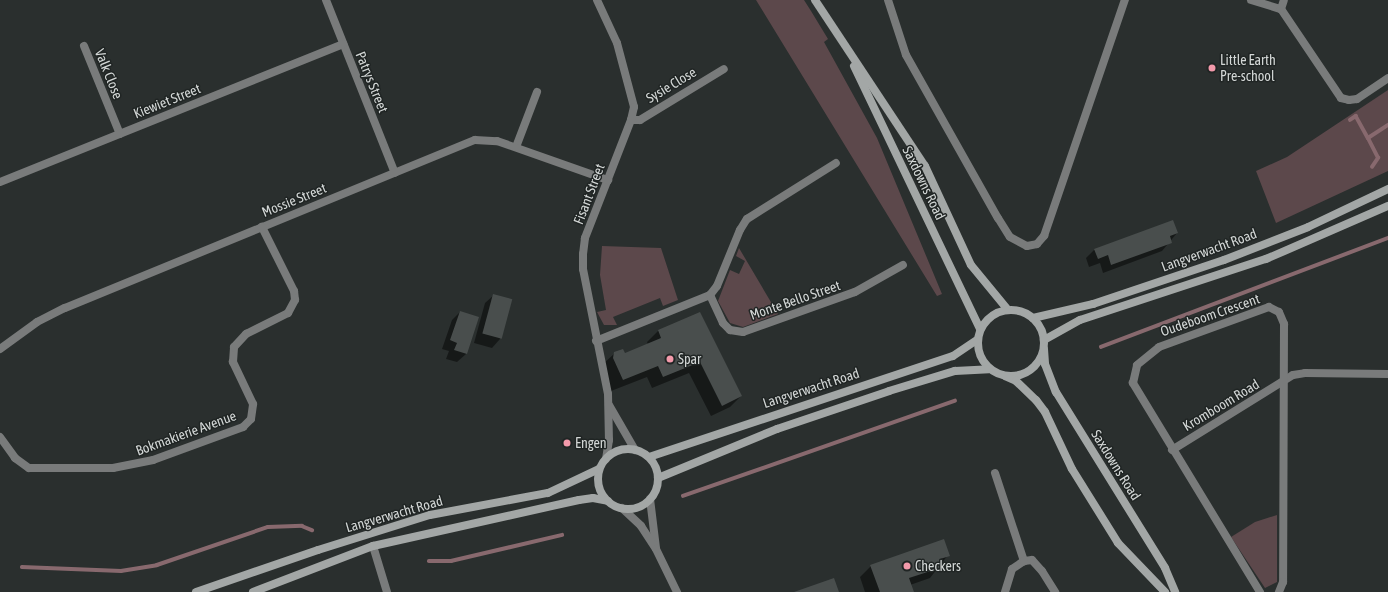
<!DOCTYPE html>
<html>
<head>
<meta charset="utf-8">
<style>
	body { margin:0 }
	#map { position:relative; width:1388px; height:592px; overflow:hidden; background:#2a2f2e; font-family:"Asap Condensed",sans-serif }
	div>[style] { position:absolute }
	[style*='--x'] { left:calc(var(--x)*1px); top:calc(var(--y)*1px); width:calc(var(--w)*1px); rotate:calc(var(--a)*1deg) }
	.green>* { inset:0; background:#5c484b }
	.shadow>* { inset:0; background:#0007 }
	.stream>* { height:3.5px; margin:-1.75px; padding:0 1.75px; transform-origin:1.75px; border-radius:1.75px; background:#88696e }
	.building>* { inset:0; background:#494e4d; transform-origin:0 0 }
	.street>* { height:8px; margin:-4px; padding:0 4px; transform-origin:4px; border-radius:4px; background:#797b7b }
	.secondary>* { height:8px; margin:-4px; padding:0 4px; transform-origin:4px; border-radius:4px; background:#a3a7a6 }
	.secondary>.ring { margin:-4px; padding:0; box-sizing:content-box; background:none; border:8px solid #a3a7a6; border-radius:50% }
	.dots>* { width:11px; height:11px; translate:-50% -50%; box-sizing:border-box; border:2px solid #202524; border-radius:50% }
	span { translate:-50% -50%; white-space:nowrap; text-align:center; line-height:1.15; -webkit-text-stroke:3px #202524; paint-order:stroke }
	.poi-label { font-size:14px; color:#d3d7d6 }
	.left { translate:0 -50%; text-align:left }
	.street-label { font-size:14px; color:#d3d7d6 }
</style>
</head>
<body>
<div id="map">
	<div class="green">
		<i style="clip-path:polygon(756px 0,804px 0,811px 11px,828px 39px,824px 42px,877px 138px,942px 294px,937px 296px)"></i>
		<i style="clip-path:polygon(1388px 90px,1388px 171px,1276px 223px,1256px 171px,1287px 157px)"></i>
		<i style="clip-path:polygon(602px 246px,661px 248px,678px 300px,663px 306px,660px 298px,613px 317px,617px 325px,604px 325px,597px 312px,606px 310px,600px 275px)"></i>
		<i style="clip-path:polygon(739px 248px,778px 314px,743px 327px,730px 323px,718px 301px,730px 270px,739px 274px,745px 261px,736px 256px)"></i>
		<i style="clip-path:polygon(1277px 515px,1277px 582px,1265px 588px,1231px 537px,1255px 522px)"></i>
	</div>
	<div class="shadow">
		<i style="clip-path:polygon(1177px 233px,1162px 251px,1103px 273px,1100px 263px,1089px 267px,1086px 258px,1094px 250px)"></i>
		<i style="clip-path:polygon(494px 295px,500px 339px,492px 348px,474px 343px,485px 303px)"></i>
		<i style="clip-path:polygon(460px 312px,478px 318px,466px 354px,457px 362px,446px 359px,449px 351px,442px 349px,452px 320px)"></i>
		<i style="clip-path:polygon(700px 314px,741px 396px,730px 407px,711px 416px,689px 373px,652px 388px,647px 377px,611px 391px,603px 364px,615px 353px,625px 355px,648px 345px,647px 342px,658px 331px)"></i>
		<i style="clip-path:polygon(948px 555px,930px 578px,910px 585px,913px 592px,865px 592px,860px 577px,871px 566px)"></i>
	</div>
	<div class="stream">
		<i style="--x:1350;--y:120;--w:7;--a:-34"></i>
		<i style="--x:1356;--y:116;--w:25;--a:61"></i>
		<i style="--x:1372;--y:167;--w:11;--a:-56"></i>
		<i style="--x:1378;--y:158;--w:22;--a:-117"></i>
		<i style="--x:1368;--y:138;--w:24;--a:-33"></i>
		<i style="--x:1101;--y:347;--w:307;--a:-20.8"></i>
		<i style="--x:683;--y:496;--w:288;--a:-19.3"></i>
		<i style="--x:429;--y:561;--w:22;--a:0"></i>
		<i style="--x:451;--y:561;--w:114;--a:-13.2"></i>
		<i style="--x:22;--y:567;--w:99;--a:2.3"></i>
		<i style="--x:121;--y:571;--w:36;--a:-9"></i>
		<i style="--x:157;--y:565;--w:117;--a:-18.9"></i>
		<i style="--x:268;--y:527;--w:34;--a:-2"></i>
		<i style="--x:302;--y:526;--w:11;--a:22"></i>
	</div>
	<div class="building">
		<i style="clip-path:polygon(1173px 220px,1178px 233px,1170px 236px,1172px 243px,1111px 265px,1108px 255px,1098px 259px,1094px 249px)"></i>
		<i style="left:493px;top:294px;width:20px;height:41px;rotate:15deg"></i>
		<i style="clip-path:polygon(460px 311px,479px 317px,467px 354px,454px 350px,457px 343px,450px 340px)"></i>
		<i style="clip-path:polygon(700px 312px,742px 396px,722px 406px,700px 362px,663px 377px,658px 366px,623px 380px,613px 358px,614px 352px,623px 349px,625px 353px,661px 338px,658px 330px)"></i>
		<i style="clip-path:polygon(944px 539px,950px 556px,940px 559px,943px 567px,909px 578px,914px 592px,880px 592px,870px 565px)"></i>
		<i style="clip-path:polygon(834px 578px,839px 592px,794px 592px)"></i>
	</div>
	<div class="street">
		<i style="--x:326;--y:0;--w:186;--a:68.3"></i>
		<i style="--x:597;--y:0;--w:47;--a:65.1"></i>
		<i style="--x:617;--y:43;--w:66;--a:75.1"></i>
		<i style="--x:634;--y:107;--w:13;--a:103"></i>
		<i style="--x:631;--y:120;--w:127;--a:111.3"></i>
		<i style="--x:585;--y:238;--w:16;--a:97"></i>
		<i style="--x:583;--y:254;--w:15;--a:90"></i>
		<i style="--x:583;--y:269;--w:127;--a:78.7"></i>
		<i style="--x:608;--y:394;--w:46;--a:88.8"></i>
		<i style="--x:609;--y:440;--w:19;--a:99"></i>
		<i style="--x:888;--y:0;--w:58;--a:71.9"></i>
		<i style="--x:906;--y:55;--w:187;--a:60.6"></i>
		<i style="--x:998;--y:218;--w:22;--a:58"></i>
		<i style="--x:1010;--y:237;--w:19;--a:28"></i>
		<i style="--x:1027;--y:246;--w:10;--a:-11"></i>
		<i style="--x:1037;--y:244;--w:11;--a:-49"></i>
		<i style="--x:1044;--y:236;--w:250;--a:-71.1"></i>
		<i style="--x:1251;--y:0;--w:31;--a:17"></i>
		<i style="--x:1281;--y:9;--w:107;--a:56"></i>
		<i style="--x:1341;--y:98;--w:8;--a:14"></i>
		<i style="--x:1349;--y:100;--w:8;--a:-7"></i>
		<i style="--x:1357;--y:99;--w:37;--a:-34"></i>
		<i style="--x:1281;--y:9;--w:9;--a:-72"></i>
		<i style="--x:84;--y:46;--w:95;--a:67.8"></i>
		<i style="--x:631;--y:120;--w:9;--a:0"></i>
		<i style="--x:640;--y:120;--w:98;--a:-31.3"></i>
		<i style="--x:516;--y:147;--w:59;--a:-69.1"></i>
		<i style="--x:0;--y:182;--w:370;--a:-21.9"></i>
		<i style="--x:710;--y:295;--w:31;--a:65"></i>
		<i style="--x:723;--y:323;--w:10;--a:45"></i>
		<i style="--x:730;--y:330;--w:13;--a:9"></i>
		<i style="--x:743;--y:332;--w:119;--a:-19.7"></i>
		<i style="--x:855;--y:292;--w:55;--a:-29.4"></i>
		<i style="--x:596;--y:341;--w:123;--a:-22"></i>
		<i style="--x:710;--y:295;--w:11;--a:-52"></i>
		<i style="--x:717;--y:286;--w:61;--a:-67.7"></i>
		<i style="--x:740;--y:230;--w:13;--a:-58"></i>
		<i style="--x:747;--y:219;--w:105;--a:-32.2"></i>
		<i style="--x:0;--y:349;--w:46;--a:-36.1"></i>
		<i style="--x:37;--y:322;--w:31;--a:-27"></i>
		<i style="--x:65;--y:308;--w:443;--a:-22.3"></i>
		<i style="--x:475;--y:140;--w:22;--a:3"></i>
		<i style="--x:497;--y:141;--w:118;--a:19.4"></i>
		<i style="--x:609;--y:405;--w:52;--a:60"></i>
		<i style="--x:0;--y:437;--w:26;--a:54"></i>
		<i style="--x:15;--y:458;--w:17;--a:36"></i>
		<i style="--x:29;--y:468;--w:84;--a:0"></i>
		<i style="--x:113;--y:468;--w:41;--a:-11.3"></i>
		<i style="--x:153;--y:460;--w:96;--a:-20.1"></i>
		<i style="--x:243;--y:427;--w:11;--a:-45"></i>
		<i style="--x:251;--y:419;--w:15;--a:-82"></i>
		<i style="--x:253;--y:404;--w:47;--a:-115.5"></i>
		<i style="--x:233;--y:362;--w:15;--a:-86"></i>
		<i style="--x:234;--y:347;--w:18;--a:-47"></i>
		<i style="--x:246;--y:334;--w:47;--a:-26.6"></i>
		<i style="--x:288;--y:313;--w:15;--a:-62"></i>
		<i style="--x:295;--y:300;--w:9;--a:-96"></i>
		<i style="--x:294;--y:291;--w:72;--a:-116.6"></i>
		<i style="--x:1172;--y:450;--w:142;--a:-31.8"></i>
		<i style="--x:1293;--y:375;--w:12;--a:-9"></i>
		<i style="--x:1305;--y:373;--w:83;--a:0.7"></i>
		<i style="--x:995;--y:473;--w:93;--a:71.8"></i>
		<i style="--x:650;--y:499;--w:49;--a:83"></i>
		<i style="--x:622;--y:508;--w:26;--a:43"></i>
		<i style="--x:641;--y:526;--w:27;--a:57"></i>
		<i style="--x:656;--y:549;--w:48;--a:64"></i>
		<i style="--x:373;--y:546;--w:48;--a:73.1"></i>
		<i style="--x:1005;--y:592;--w:24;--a:-73"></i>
		<i style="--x:1012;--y:569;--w:14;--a:-34"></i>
		<i style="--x:1024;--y:561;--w:8;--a:-7"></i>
		<i style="--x:1032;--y:560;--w:15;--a:48"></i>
		<i style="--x:1042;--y:571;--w:25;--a:58"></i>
		<i style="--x:1260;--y:592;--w:245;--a:-121.3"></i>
		<i style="--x:1133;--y:383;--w:18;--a:-77"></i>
		<i style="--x:1137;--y:365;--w:28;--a:-39"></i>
		<i style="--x:1159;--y:347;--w:117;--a:-20"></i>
		<i style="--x:1269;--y:307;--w:11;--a:27"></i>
		<i style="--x:1279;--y:312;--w:13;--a:67"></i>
		<i style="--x:1284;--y:324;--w:258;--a:90.2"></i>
		<i style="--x:1283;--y:582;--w:11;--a:112"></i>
	</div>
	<div class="secondary">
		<i style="--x:815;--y:0;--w:199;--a:56.5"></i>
		<i style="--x:925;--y:166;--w:109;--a:65.1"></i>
		<i style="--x:971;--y:265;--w:58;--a:50.6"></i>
		<i style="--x:854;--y:66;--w:292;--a:64.4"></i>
		<i class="ring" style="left:978px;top:310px;width:58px;height:58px"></i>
		<i style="--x:1033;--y:318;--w:62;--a:-13.1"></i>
		<i style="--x:1093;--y:304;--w:138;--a:-18.6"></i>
		<i style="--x:1224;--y:260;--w:90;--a:-21.4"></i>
		<i style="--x:1308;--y:227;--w:89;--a:-25.4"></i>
		<i style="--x:1044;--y:340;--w:41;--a:-29.1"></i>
		<i style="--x:1080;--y:320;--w:196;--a:-18.2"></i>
		<i style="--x:1266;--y:259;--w:133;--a:-23.5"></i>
		<i style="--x:1044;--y:349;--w:15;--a:86"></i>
		<i style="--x:1045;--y:364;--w:30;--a:69"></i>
		<i style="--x:1056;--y:392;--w:207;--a:58.2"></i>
		<i style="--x:1165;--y:568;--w:26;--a:67"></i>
		<i style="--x:1005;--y:376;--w:12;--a:24"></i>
		<i style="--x:1016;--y:381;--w:28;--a:44"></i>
		<i style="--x:1036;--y:400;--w:15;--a:53"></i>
		<i style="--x:1045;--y:412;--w:63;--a:64.7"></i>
		<i style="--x:1072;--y:469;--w:87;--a:58.1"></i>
		<i style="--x:1118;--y:543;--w:68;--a:46.2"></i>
		<i class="ring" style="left:598px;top:449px;width:52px;height:52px"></i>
		<i style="--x:649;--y:457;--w:320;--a:-18.4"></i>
		<i style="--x:953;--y:356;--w:30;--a:-34"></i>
		<i style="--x:658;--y:478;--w:129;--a:-22.4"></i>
		<i style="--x:777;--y:429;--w:118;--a:-18.7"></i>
		<i style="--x:889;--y:391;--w:69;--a:-16.9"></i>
		<i style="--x:955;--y:371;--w:34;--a:-3"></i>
		<i style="--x:196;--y:592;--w:129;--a:-19"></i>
		<i style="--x:318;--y:550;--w:117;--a:-17.4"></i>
		<i style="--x:430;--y:515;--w:120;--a:-10.6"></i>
		<i style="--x:548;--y:493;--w:56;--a:-25.2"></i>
		<i style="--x:253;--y:592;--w:129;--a:-21"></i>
		<i style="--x:373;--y:546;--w:211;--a:-12.6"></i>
		<i style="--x:579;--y:500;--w:14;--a:-8"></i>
		<i style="--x:593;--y:498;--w:15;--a:11"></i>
	</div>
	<div class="dots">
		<i style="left:1212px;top:68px;background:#f39aab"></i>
		<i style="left:670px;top:359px;background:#f39aab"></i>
		<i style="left:567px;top:443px;background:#f39aab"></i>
		<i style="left:907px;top:566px;background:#f39aab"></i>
	</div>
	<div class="poi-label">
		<span class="left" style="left:1220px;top:68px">Little Earth<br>Pre-school</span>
		<span class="left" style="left:678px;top:359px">Spar</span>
		<span class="left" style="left:575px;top:443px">Engen</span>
		<span class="left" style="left:915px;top:566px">Checkers</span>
	</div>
	<div class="street-label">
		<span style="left:109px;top:74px;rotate:68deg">Valk Close</span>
		<span style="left:372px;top:82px;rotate:68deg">Patrys Street</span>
		<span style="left:671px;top:85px;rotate:-31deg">Sysie Close</span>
		<span style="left:167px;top:101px;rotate:-22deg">Kiewiet Street</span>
		<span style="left:924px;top:183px;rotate:64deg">Saxdowns Road</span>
		<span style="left:589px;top:194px;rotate:-69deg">Fisant Street</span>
		<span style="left:294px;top:200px;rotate:-22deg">Mossie Street</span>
		<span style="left:1209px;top:250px;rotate:-20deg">Langverwacht Road</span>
		<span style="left:795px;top:300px;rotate:-19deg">Monte Bello Street</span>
		<span style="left:1210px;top:315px;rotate:-19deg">Oudeboom Crescent</span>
		<span style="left:811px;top:388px;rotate:-18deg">Langverwacht Road</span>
		<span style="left:1221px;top:405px;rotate:-31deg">Kromboom Road</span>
		<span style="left:186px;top:433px;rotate:-20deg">Bokmakierie Avenue</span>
		<span style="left:1116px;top:465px;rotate:58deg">Saxdowns Road</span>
		<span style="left:394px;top:514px;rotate:-16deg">Langverwacht Road</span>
	</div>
</div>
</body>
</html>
